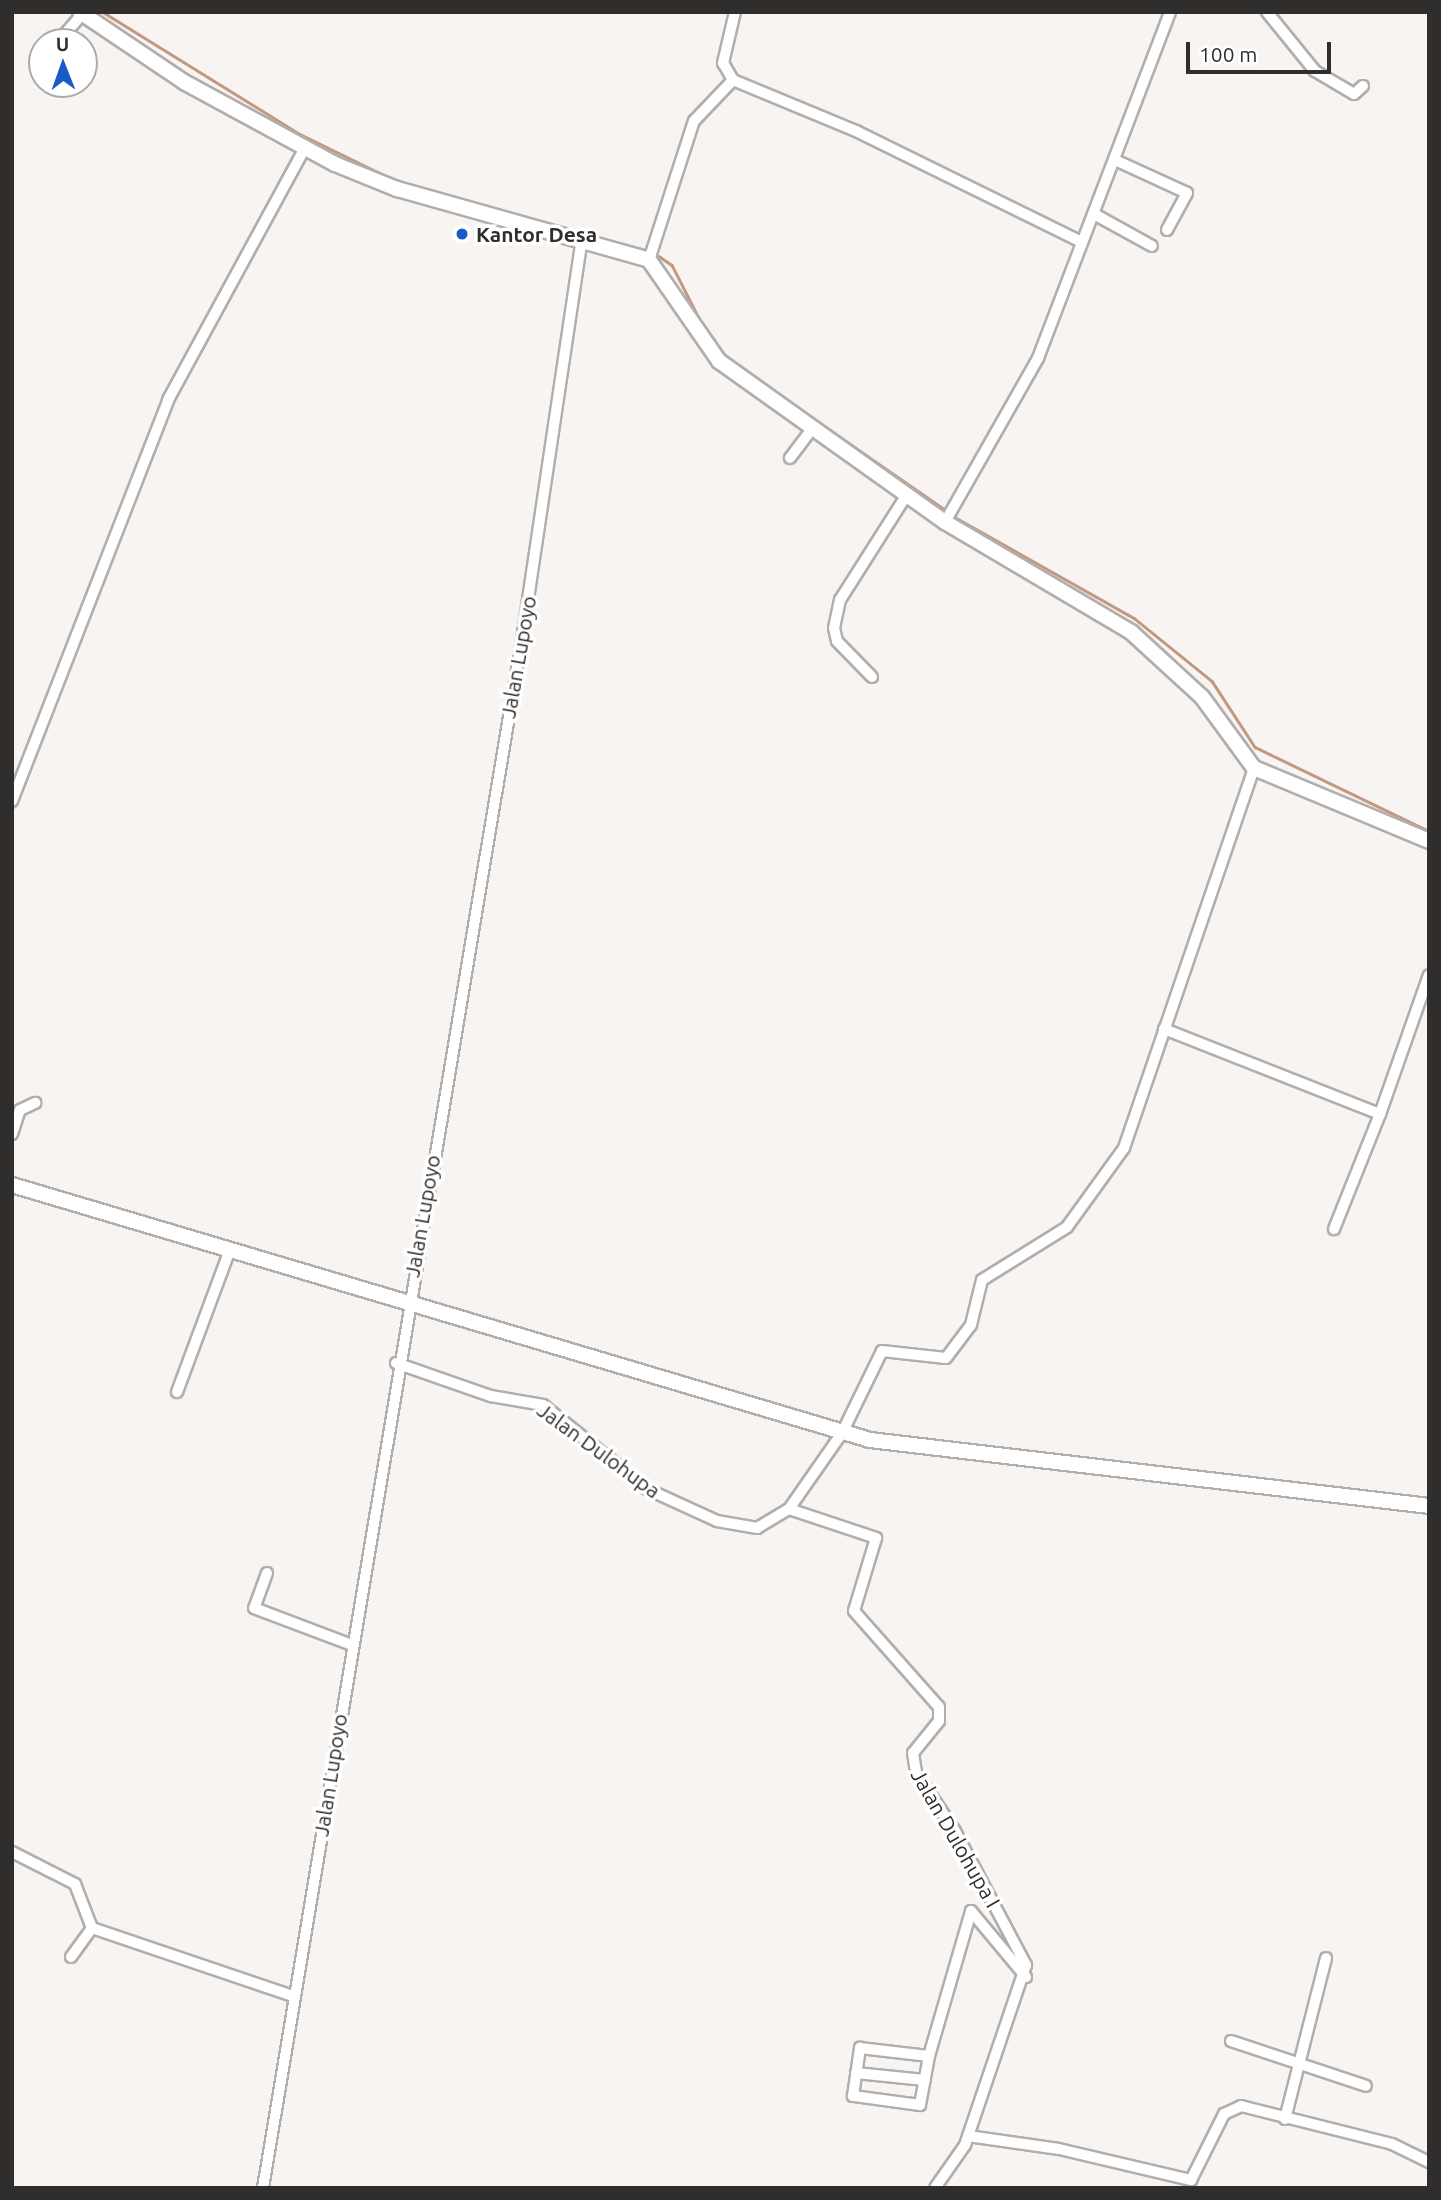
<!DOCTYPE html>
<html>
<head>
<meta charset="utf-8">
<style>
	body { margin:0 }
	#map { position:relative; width:1441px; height:2200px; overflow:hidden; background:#f8f4f2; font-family:Ubuntu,sans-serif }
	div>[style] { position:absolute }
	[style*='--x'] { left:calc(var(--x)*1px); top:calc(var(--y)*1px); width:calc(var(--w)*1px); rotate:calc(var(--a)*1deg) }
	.stream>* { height:2.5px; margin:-1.25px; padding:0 1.25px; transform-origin:1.25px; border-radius:1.25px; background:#c29881 }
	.roads { filter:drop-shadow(2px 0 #b1aeac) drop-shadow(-2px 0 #b1aeac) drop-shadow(0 2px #b1aeac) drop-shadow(0 -2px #b1aeac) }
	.street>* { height:10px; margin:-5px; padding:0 5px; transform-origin:5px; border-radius:5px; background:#fff }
	.secondary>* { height:14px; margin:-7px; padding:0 7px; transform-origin:7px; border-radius:7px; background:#fff }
	.dots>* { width:19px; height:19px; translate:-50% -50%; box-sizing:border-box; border:4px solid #fff; border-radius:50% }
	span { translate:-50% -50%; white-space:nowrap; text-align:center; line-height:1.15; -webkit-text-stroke:7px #fff; paint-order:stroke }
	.poi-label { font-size:21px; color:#2f2e2d; font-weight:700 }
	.left { translate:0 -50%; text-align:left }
	.street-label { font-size:21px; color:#2f2e2d }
	.frame { position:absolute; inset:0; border:14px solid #2f2e2d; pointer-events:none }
	.north { position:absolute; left:28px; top:28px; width:70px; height:70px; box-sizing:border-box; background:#fff; border:2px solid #acabab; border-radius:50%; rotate:359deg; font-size:19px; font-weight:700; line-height:28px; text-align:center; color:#2f2e2d }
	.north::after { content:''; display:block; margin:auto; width:24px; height:32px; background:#165bc6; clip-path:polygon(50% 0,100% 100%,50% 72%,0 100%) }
	.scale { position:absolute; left:1186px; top:42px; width:145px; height:32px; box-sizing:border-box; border:4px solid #2f2e2d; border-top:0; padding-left:9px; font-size:21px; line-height:24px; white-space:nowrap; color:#2f2e2d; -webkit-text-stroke:5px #fff; paint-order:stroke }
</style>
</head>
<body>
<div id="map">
	<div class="stream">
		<i style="--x:103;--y:12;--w:232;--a:31.8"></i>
		<i style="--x:300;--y:134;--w:105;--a:26.1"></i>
		<i style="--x:524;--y:218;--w:126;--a:14.7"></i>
		<i style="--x:659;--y:256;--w:16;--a:35"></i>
		<i style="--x:672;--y:265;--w:64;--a:63"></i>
		<i style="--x:726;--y:358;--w:270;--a:34.7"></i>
		<i style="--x:953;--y:516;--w:208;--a:29.4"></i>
		<i style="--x:1134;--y:618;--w:100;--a:38.9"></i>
		<i style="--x:1212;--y:681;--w:79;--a:56.9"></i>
		<i style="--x:1255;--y:747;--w:193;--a:25.8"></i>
		<i style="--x:12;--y:810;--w:7;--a:-74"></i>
	</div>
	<div class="roads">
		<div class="street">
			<i style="--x:1267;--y:12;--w:76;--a:50.9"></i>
			<i style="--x:1315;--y:71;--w:45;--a:30.5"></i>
			<i style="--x:1354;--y:94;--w:12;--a:-42"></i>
			<i style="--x:58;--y:42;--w:37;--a:-49"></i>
			<i style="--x:733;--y:80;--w:133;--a:22.5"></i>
			<i style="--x:856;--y:131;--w:252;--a:26.2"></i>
			<i style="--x:1115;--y:160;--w:79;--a:24.6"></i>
			<i style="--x:1187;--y:193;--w:42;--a:118.4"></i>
			<i style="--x:1094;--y:214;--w:66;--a:28.9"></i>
			<i style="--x:649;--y:260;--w:146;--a:-72.1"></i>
			<i style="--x:694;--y:121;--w:57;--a:-46.4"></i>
			<i style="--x:733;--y:80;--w:20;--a:-120"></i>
			<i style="--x:723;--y:63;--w:52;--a:-76.8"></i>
			<i style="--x:790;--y:458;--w:38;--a:-53"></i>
			<i style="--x:945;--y:522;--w:189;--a:-60.4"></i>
			<i style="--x:1038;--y:358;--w:370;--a:-69.1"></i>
			<i style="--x:872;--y:677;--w:50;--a:-134.2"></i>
			<i style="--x:837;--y:641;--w:13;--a:-103"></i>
			<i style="--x:834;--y:628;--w:29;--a:-78"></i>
			<i style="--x:840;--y:600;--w:123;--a:-57.6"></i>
			<i style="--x:12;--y:801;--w:430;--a:-68.7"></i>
			<i style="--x:168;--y:400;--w:285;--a:-61.5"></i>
			<i style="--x:1164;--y:1029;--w:232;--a:21.5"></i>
			<i style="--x:1380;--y:1114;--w:124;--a:111.8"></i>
			<i style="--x:1380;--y:1114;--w:147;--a:-70.6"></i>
			<i style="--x:12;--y:1134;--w:25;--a:-72"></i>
			<i style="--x:20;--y:1110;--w:17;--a:-25"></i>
			<i style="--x:396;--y:1363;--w:101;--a:19.2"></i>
			<i style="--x:491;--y:1396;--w:53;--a:9.8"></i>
			<i style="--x:543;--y:1405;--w:134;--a:38.9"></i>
			<i style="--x:647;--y:1489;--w:77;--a:24.6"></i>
			<i style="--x:717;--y:1521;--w:41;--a:9.9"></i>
			<i style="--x:757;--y:1528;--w:37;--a:-31"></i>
			<i style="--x:789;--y:1509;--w:93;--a:-55.1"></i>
			<i style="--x:842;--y:1433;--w:91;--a:-64"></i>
			<i style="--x:882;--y:1351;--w:64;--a:6.2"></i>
			<i style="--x:946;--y:1358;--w:41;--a:-52.9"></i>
			<i style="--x:971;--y:1325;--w:46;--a:-76.3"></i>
			<i style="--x:982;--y:1280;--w:100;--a:-31.9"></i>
			<i style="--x:1067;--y:1227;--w:97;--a:-54.2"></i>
			<i style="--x:1124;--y:1148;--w:402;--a:-71.1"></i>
			<i style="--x:177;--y:1392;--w:149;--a:-69.6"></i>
			<i style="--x:789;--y:1509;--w:92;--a:18.4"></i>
			<i style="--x:876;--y:1538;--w:76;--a:106.8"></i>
			<i style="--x:854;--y:1611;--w:128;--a:48.5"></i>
			<i style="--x:939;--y:1707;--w:14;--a:90"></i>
			<i style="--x:939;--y:1721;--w:41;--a:129.1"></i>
			<i style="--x:913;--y:1753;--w:20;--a:81"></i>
			<i style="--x:916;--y:1773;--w:70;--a:56.1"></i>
			<i style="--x:955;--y:1831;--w:152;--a:62.1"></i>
			<i style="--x:1026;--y:1965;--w:190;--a:108.7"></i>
			<i style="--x:965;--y:2145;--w:52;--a:124.9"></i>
			<i style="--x:267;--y:1573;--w:37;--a:110"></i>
			<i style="--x:254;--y:1608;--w:105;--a:20.7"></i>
			<i style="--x:12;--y:1852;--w:71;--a:26.9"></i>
			<i style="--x:75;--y:1884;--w:47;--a:68.9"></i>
			<i style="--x:92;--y:1928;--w:212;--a:18.7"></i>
			<i style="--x:71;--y:1957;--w:36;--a:-54"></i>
			<i style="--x:1231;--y:2041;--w:142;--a:18.4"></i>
			<i style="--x:929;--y:2056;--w:50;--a:100.4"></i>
			<i style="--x:920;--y:2105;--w:68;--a:-172.3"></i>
			<i style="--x:853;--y:2096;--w:49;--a:-81.7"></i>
			<i style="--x:860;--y:2048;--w:69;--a:6.6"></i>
			<i style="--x:929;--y:2056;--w:151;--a:-73.8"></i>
			<i style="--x:971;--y:1911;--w:86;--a:50.2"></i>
			<i style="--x:856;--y:2073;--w:69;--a:5.8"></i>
			<i style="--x:1285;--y:2119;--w:166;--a:-75.7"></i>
			<i style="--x:968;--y:2136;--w:92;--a:8.1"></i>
			<i style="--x:1059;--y:2149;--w:136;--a:13.2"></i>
			<i style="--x:1191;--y:2180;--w:74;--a:-63.4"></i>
			<i style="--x:1224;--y:2114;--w:19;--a:-25"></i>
			<i style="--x:1241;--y:2106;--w:156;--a:14.1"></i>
			<i style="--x:1392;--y:2144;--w:41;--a:25.9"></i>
			<i style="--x:263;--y:2188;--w:1584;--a:-80.51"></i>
			<i style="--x:524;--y:626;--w:387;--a:-81.5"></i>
		</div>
		<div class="secondary">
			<i style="--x:80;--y:12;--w:125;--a:33.9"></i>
			<i style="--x:184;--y:82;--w:172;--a:28.5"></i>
			<i style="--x:335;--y:164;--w:67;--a:22"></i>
			<i style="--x:397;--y:189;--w:262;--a:15.7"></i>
			<i style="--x:649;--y:260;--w:123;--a:55.3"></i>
			<i style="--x:719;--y:361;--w:277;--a:35.5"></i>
			<i style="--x:945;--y:522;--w:216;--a:30.6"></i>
			<i style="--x:1131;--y:632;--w:96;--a:42.5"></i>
			<i style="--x:1202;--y:697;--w:88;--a:53.8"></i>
			<i style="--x:1254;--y:768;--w:190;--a:22.6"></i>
			<i style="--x:12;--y:1185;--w:895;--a:16.55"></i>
			<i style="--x:870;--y:1440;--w:563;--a:6.73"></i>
		</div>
	</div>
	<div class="dots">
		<i style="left:462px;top:234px;background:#165bc6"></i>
	</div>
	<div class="poi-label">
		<span class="left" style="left:476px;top:234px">Kantor Desa</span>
	</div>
	<div class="street-label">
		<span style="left:518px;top:657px;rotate:-80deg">Jalan Lupoyo</span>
		<span style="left:422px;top:1216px;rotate:-80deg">Jalan Lupoyo</span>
		<span style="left:599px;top:1450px;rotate:36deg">Jalan Dulohupa</span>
		<span style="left:330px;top:1775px;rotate:-81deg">Jalan Lupoyo</span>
		<span style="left:956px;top:1838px;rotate:60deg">Jalan Dulohupa I</span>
	</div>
	<div class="frame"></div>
	<div class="north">U</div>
	<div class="scale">100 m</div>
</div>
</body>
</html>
